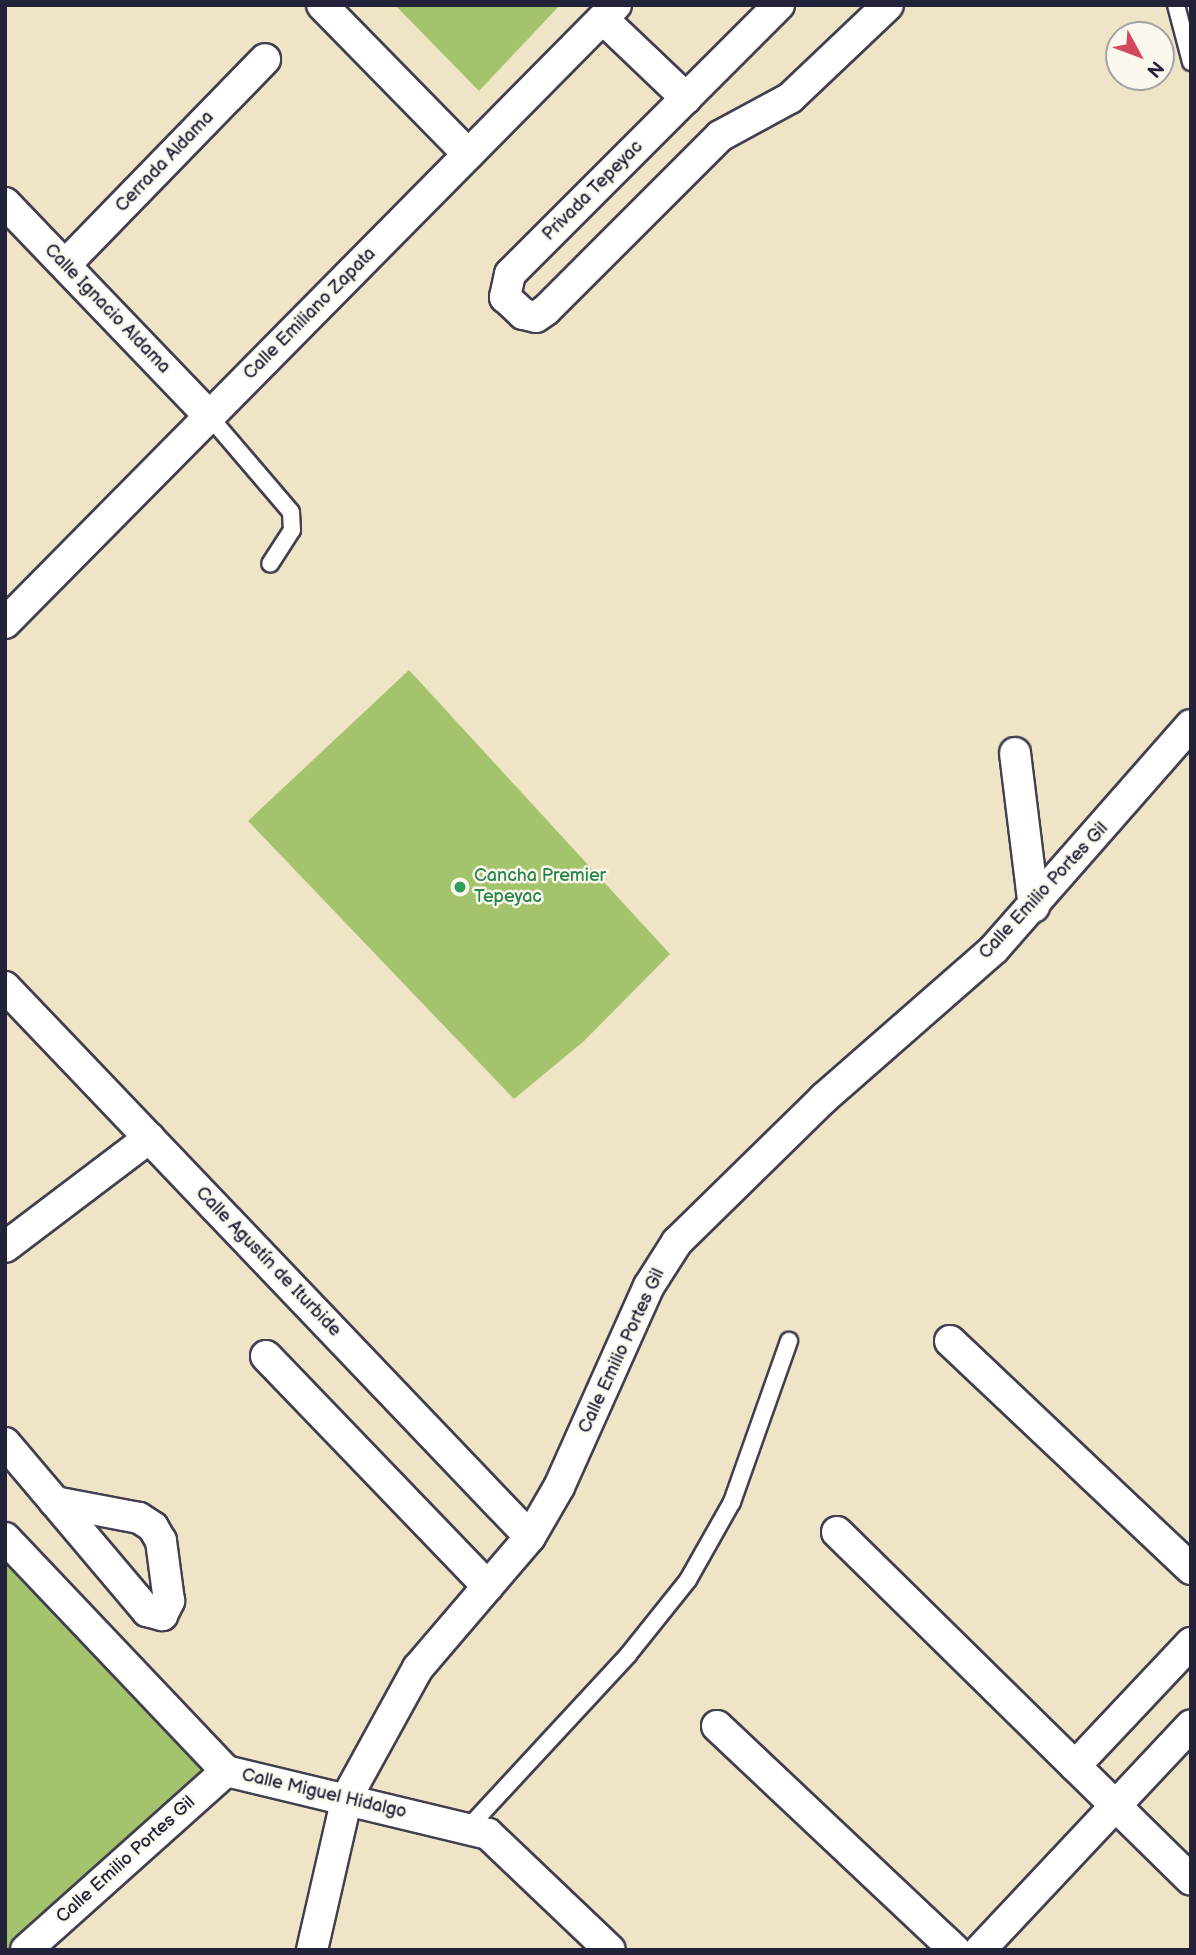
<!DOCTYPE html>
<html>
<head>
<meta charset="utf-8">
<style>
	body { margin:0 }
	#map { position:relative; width:1196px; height:1955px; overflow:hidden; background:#efe4c6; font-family:"Balsamiq Sans",sans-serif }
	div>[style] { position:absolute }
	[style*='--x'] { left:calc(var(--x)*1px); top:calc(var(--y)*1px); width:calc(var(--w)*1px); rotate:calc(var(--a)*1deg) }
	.green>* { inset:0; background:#a3c46c }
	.roads { filter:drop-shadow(2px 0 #413f50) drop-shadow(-2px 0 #413f50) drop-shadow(0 2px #413f50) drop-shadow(0 -2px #413f50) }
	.service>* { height:16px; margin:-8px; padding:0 8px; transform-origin:8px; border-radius:8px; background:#fff }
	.minor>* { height:30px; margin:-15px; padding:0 15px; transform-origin:15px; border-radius:15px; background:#fff }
	.dots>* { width:19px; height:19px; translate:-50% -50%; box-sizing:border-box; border:4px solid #fbf7ec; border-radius:50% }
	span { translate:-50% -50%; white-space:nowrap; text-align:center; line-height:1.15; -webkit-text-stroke:5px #fbf7ec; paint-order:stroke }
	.street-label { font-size:18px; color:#22223b }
	.leisure-label { font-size:18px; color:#27864d }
	.left { translate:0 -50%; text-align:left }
	.frame { position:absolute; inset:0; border:7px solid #22223b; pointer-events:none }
	.north { position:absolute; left:1105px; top:21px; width:70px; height:70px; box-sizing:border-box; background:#fbf7ec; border:2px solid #a4a2a5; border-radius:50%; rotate:131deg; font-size:19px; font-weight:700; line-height:28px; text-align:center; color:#22223b }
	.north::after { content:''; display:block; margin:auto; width:24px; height:32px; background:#d1495b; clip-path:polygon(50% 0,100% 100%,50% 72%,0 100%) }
</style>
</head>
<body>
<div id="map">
	<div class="green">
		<i style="clip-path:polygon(395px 5px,560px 5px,479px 91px)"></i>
		<i style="clip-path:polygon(409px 670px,670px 954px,584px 1041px,514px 1099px,248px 821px)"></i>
		<i style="clip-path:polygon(5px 1538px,226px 1771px,20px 1950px,5px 1950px)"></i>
	</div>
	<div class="roads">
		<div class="service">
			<i style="--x:1176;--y:5;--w:59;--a:75.3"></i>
			<i style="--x:209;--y:416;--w:126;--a:49.5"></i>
			<i style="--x:291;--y:512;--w:18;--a:87"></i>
			<i style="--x:292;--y:530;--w:40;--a:122.9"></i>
			<i style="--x:467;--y:1829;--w:237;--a:-47.2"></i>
			<i style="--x:628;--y:1655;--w:96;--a:-51.3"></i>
			<i style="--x:688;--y:1580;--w:90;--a:-60.6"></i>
			<i style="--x:732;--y:1502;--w:171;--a:-70.5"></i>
		</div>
		<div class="minor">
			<i style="--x:322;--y:5;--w:209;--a:45.6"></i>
			<i style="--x:779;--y:5;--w:380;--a:135"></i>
			<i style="--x:510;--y:274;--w:24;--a:102"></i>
			<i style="--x:505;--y:297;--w:25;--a:43"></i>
			<i style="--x:523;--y:314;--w:13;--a:13"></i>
			<i style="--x:536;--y:317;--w:12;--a:-35"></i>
			<i style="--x:546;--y:310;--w:246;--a:-45"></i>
			<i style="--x:720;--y:136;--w:80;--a:-28.5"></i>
			<i style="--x:790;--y:98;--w:135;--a:-43.5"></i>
			<i style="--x:603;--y:19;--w:115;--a:43.6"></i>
			<i style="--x:5;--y:203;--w:295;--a:46.2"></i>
			<i style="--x:65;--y:265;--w:287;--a:-45.8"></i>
			<i style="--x:5;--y:623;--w:869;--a:-45.33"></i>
			<i style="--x:1015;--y:753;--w:155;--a:83"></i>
			<i style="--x:5;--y:987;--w:760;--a:46.33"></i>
			<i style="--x:5;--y:1247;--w:181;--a:-37.1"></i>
			<i style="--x:950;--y:1341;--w:332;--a:43.4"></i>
			<i style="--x:266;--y:1356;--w:320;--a:46.1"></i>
			<i style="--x:5;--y:1443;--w:77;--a:49.7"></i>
			<i style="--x:55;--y:1502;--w:143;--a:49.8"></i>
			<i style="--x:147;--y:1611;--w:16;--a:15"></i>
			<i style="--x:162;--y:1615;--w:16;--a:-63"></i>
			<i style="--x:169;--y:1601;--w:61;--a:-97.6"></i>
			<i style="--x:161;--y:1541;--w:16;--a:-120"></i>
			<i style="--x:153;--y:1527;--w:17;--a:-147"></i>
			<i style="--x:139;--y:1518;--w:86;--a:-169.2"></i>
			<i style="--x:837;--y:1532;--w:496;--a:44.5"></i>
			<i style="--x:5;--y:1538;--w:321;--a:46.5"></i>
			<i style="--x:226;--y:1771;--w:269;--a:13.5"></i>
			<i style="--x:488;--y:1834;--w:168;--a:43.6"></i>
			<i style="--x:717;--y:1726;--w:327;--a:43.3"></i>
			<i style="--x:1075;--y:1766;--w:169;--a:-46.7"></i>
			<i style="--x:26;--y:1950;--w:268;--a:-41.8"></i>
			<i style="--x:312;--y:1950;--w:157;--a:-77.1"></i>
			<i style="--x:347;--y:1797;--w:147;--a:-61.2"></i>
			<i style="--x:418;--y:1668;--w:172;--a:-49.5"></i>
			<i style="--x:530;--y:1537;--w:58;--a:-59.9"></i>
			<i style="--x:559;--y:1487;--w:220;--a:-65.9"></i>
			<i style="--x:649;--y:1286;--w:52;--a:-57.5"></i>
			<i style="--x:677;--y:1242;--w:206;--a:-44.4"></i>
			<i style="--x:824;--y:1098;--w:226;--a:-41.2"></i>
			<i style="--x:994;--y:949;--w:298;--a:-48.7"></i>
			<i style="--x:980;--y:1950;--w:308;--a:-46.8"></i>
		</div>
	</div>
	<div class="dots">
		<i style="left:460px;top:887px;background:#2e9e5b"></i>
	</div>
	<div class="street-label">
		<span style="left:165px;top:162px;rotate:-46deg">Cerrada Aldama</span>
		<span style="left:593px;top:191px;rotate:-45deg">Privada Tepeyac</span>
		<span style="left:107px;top:309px;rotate:46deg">Calle Ignacio Aldama</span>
		<span style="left:310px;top:314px;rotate:-45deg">Calle Emiliano Zapata</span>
		<span style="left:1044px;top:891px;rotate:-47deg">Calle Emilio Portes Gil</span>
		<span style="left:268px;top:1262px;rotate:46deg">Calle Agustín de Iturbide</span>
		<span style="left:622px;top:1351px;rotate:-65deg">Calle Emilio Portes Gil</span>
		<span style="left:324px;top:1794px;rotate:13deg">Calle Miguel Hidalgo</span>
		<span style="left:126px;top:1860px;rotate:-42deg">Calle Emilio Portes Gil</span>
	</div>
	<div class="leisure-label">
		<span class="left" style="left:474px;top:887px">Cancha Premier<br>Tepeyac</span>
	</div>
	<div class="frame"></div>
	<div class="north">N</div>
</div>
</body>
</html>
